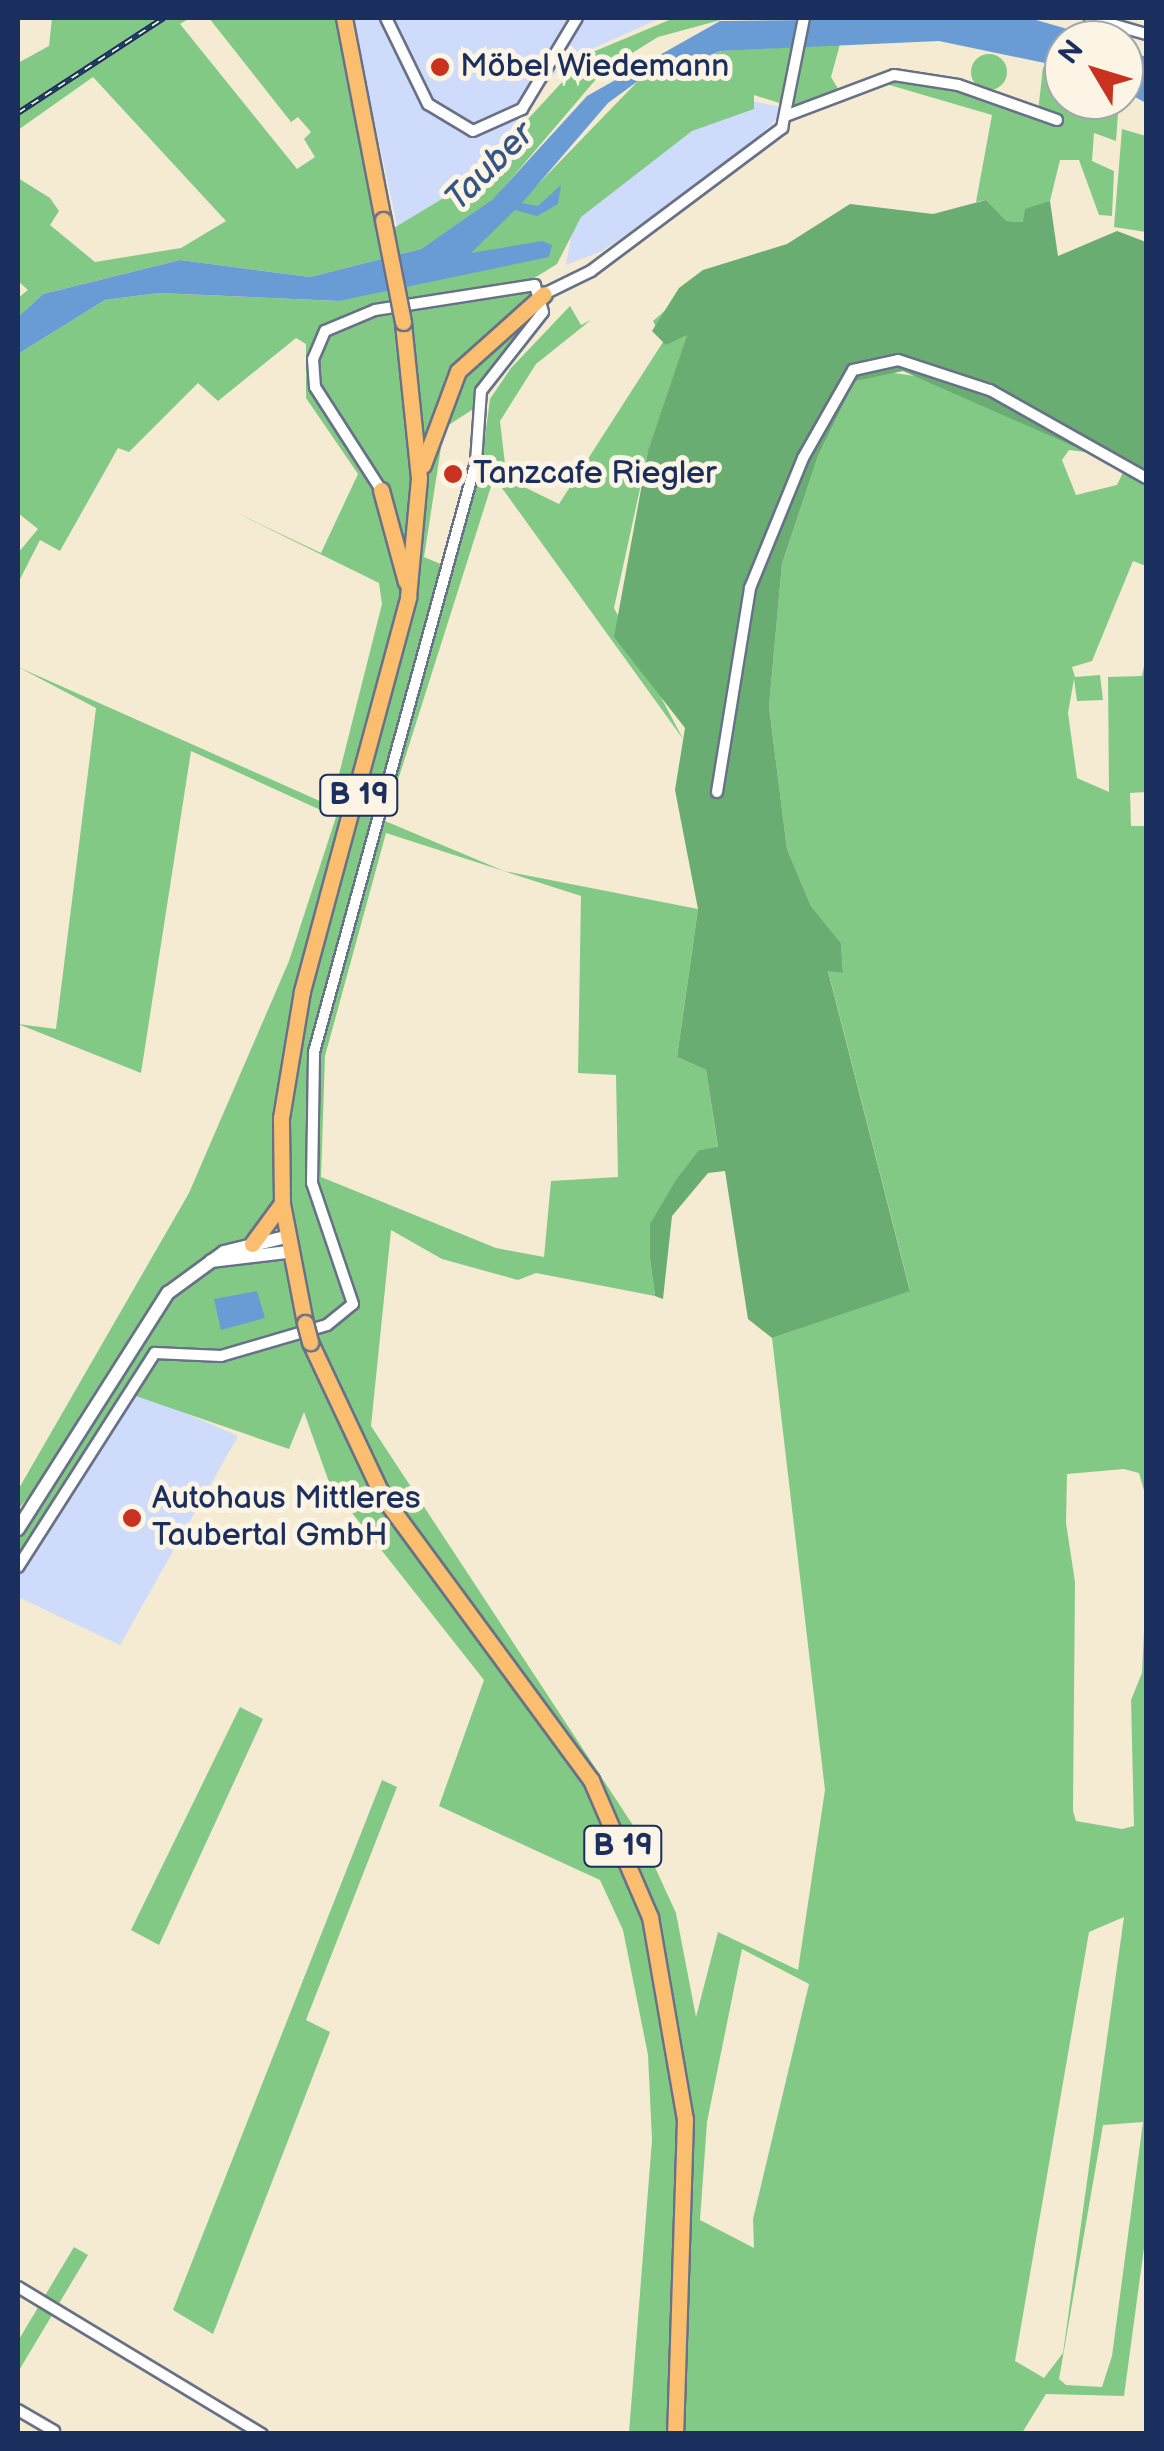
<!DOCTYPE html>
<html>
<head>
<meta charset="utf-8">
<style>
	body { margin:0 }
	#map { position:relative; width:1164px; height:2451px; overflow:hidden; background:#f4ebd2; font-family:"Balsamiq Sans",sans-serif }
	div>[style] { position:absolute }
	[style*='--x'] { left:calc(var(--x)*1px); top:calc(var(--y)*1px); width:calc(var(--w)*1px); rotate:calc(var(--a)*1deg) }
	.built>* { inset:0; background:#cedbfa }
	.green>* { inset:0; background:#82c985 }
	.round { border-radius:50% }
	.forest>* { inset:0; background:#69ad72 }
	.water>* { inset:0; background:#699cd4 }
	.roads { filter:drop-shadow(2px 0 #677187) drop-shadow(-2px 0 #677187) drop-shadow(0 2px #677187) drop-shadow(0 -2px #677187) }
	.minor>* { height:10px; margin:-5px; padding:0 5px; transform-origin:5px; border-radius:5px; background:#fff }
	.tertiary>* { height:12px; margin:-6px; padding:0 6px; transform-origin:6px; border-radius:6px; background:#fff }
	.primary>* { height:15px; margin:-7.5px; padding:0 7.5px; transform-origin:7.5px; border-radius:7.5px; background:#fabe6e }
	.rail>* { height:6px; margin-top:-3px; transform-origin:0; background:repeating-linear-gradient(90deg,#fcf5e5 0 8px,#1b2f5e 0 16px); box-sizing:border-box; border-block:2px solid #1b2f5e }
	.bridges { filter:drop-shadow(2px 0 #677187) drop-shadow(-2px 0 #677187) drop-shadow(0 2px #677187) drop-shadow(0 -2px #677187) }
	.primary-bridge>* { height:15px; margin:-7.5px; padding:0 7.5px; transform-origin:7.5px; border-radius:7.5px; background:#fabe6e }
	.dots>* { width:28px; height:28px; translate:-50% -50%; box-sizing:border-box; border:5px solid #fcf5e5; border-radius:50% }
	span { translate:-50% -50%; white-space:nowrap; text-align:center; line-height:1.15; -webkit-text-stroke:10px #fcf5e5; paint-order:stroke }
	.shield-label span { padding:2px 8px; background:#fcf5e5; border:2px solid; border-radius:8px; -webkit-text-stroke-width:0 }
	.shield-label { font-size:30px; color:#1b2f5e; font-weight:700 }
	.poi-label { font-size:32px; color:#1b2f5e }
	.left { translate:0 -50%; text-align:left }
	.water-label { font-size:35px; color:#365587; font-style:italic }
	.frame { position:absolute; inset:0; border:20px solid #1b2f5e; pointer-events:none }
	.north { position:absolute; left:1044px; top:20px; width:100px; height:100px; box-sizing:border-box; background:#fcf5e5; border:2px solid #a2a6af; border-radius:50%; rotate:308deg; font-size:28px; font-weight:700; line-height:40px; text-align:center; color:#1b2f5e }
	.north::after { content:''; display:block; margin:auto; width:35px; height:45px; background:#c8321e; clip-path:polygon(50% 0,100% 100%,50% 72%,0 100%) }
</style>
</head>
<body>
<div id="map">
	<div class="built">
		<i style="clip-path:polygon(352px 18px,661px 18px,565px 61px,455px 198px,399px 234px)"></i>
		<i style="clip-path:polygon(745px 100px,787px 108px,736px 160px,602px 251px,566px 265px,574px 220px,661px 147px)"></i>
		<i style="clip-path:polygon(135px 1391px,238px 1436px,120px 1645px,18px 1597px,18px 1578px)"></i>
	</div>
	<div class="green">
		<i style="clip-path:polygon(52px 18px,190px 18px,180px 24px,297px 169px,315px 157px,304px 139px,311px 132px,298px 117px,291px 122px,209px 18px,344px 18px,383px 220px,379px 237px,470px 182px,588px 54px,674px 18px,728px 18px,658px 37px,603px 71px,493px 200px,421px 249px,310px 277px,180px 260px,43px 294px,18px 317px,18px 298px,28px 290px,18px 281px,18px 178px,50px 198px,59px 211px,50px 225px,95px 262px,181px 248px,226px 221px,93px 77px,18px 130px,18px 63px,49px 46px)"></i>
		<i style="clip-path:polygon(evenodd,840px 44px,831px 77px,840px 92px,813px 111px,788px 115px,786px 105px,754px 95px,754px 109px,692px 131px,581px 217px,557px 264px,528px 282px,546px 306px,496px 364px,478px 406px,444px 428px,424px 557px,443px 565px,476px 462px,478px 416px,485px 437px,490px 399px,511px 368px,570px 306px,581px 325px,591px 320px,536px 364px,500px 421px,505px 464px,518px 484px,559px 504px,663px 342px,653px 321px,708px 273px,648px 452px,614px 608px,683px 739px,494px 477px,385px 821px,504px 871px,698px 909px,677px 1057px,706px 1070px,718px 1148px,699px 1150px,650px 1259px,655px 1296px,536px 1273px,518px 1280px,442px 1259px,391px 1230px,371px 1426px,642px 1839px,676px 1913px,696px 2017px,718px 1932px,798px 1970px,825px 1790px,772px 1338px,910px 1290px,828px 970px,843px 973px,841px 943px,811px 906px,787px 849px,769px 707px,782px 564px,818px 456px,855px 381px,873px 370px,936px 379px,1093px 453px,1069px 450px,1062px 460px,1076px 495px,1117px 485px,1126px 466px,1146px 478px,1146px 566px,1133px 561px,1092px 661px,1072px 667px,1075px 677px,1100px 675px,1103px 700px,1077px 701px,1074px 679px,1068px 713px,1077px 778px,1109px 792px,1108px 677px,1142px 676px,1146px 656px,1146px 792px,1130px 793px,1131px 826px,1146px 826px,1146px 2233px,1124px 2396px,1046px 2394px,1022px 2433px,629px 2433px,652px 2140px,648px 2055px,623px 1930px,600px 1880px,439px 1806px,484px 1680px,330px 1485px,304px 1412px,289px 1449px,130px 1394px,18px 1567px,18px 1529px,57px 1466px,18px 1509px,18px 1490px,189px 1193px,289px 961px,336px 817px,191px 751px,141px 1073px,18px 1024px,56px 1029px,96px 708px,18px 667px,331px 806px,382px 604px,379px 583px,239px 514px,321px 553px,358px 474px,306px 398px,306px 344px,296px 338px,218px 401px,198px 383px,129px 452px,118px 448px,60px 551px,40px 540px,18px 583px,18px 553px,38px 529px,18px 513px,18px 354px,105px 300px,159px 293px,338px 301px,392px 284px,482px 242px,638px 81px,722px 51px,840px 44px,386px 833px,581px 896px,578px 1073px,616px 1075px,618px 1177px,551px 1181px,544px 1257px,496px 1248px,321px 1177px,325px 1056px,386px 833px,840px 44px,282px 1205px,288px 1252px,224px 1252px,268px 1230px,282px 1205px,840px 44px,1124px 1469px,1139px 1473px,1145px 1494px,1146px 1589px,1142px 1673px,1131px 1700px,1134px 1826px,1122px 1829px,1076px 1821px,1073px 1811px,1075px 1582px,1066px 1523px,1067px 1474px,1124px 1469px,840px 44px,1124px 1917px,1063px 2353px,1044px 2378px,1015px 2361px,1089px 1932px,1124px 1917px,840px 44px,742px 1949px,809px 1984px,753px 2219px,754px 2248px,700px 2220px,707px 2122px,742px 1949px,840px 44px,1143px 2122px,1112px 2356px,1102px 2387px,1066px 2385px,1059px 2379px,1103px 2125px,1143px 2122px)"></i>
		<i class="round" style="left:971px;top:54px;width:36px;height:36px"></i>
		<i style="clip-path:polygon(1043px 67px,1064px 75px,1064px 100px,1119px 100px,1116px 141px,1094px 133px,1092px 161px,1114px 171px,1112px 216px,1099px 215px,1079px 160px,1060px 160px,1050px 201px,1023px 222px,1005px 221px,986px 200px,976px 202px,992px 115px,886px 84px,894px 75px,958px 85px,1038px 112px)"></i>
		<i style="clip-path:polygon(1122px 129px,1146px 136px,1146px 232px,1114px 227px)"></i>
		<i style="clip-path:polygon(240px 1707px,263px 1719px,159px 1945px,131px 1930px)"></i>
		<i style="clip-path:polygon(382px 1780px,397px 1787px,306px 2020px,330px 2032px,213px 2334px,173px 2310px)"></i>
		<i style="clip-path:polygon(74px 2247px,88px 2255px,18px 2372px,18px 2341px)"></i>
	</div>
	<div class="forest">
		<i style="clip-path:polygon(986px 200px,1006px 221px,1023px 222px,1025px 209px,1050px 201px,1058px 256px,1117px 231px,1146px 242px,1146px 478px,903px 371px,855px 381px,818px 456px,782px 564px,769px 707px,787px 849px,811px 906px,841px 943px,843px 973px,828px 971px,910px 1291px,772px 1338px,748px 1319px,725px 1171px,708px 1173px,672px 1216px,663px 1299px,655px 1296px,650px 1259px,650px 1224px,676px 1180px,699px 1150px,718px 1147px,706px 1070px,677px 1057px,698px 909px,675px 790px,685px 728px,614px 637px,648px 451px,687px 335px,666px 345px,652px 331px,679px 288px,703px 270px,787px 244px,850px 204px,933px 214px)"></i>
	</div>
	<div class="water">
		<i style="clip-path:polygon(1029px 18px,1106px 40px,1064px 40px,1064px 67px,939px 41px,721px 51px,638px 81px,608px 103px,522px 203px,538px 206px,561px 185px,558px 204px,537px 216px,515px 210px,471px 253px,542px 241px,552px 245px,549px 257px,339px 301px,159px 293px,105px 300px,18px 354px,18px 317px,43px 294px,180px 260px,310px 277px,421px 249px,492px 200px,587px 96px,720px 21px)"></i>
		<i style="clip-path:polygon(1124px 48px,1146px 57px,1146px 103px,1124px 91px)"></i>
		<i style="clip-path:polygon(257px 1291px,265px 1318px,221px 1330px,214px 1299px)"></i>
	</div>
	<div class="roads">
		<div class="minor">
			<i style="--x:386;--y:18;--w:96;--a:64"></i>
			<i style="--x:428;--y:104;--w:52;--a:31"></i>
			<i style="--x:473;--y:131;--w:54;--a:-24.2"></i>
			<i style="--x:522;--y:109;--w:106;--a:-58.9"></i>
			<i style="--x:1090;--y:18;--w:58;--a:15.9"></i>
			<i style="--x:788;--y:115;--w:113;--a:-20.7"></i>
			<i style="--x:894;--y:75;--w:65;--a:8.9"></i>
			<i style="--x:958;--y:85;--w:105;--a:19.5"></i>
			<i style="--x:544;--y:294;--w:52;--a:-26.1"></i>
			<i style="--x:591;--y:271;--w:239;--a:-36.8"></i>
			<i style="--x:782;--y:128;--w:112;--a:-78.7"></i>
			<i style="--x:717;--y:792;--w:207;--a:-80.8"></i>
			<i style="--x:750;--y:588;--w:140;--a:-67.8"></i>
			<i style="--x:803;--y:458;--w:101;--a:-60.4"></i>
			<i style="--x:853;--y:370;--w:46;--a:-12.5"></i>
			<i style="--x:898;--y:360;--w:97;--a:18.1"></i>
			<i style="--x:990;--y:390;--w:179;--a:29.4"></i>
			<i style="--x:18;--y:1567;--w:254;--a:-57.4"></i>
			<i style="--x:155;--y:1353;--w:66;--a:2.6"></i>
			<i style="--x:221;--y:1356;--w:110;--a:-16.3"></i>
			<i style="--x:327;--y:1325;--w:33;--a:-39"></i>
			<i style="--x:353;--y:1304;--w:128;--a:-108.7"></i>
			<i style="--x:312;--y:1183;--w:131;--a:-89.1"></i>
			<i style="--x:314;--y:1052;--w:612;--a:-74.65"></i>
			<i style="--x:476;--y:462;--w:71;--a:-86"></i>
			<i style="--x:481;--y:391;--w:100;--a:-51.9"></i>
			<i style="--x:543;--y:312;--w:28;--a:-107"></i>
			<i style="--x:535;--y:285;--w:162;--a:171.1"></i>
			<i style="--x:375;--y:310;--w:54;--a:157.2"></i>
			<i style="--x:325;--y:331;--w:30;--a:113"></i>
			<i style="--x:313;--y:359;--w:28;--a:86"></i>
			<i style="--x:315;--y:387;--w:122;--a:57.3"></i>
			<i style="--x:18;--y:2287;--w:285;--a:31.1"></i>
			<i style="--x:18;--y:2410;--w:42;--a:30.3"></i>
		</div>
		<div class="tertiary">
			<i style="--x:211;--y:1261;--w:78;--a:-6.7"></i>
			<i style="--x:18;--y:1529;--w:280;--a:-57.6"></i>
			<i style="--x:168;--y:1293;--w:69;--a:-36.2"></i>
			<i style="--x:224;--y:1252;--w:64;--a:-13.6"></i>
		</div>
		<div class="primary">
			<i style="--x:344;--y:18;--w:206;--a:79.1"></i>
			<i style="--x:423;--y:465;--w:100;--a:-69.6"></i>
			<i style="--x:458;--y:371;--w:115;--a:-41.8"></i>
			<i style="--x:381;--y:490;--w:95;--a:74.8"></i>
			<i style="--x:252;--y:1244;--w:51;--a:-53.8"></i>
			<i style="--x:305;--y:1323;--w:122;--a:-100.9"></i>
			<i style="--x:282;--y:1203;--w:85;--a:-90.7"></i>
			<i style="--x:281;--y:1118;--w:129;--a:-80.6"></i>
			<i style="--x:302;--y:991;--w:408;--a:-74.9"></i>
			<i style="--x:408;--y:597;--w:120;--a:-84.7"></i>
			<i style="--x:419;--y:478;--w:157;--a:-95.9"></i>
			<i style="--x:310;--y:1342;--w:171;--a:64.8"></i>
			<i style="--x:383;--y:1497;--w:351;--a:53.7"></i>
			<i style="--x:591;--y:1780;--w:149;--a:66.7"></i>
			<i style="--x:650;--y:1917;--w:205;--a:80.2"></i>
			<i style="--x:685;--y:2119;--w:315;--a:91.8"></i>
		</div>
	</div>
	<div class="rail">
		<i style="--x:18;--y:113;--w:174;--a:-33.1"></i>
	</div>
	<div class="bridges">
		<div class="primary-bridge">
			<i style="--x:383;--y:220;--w:104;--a:78.9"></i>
			<i style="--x:305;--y:1323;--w:20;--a:75"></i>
		</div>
	</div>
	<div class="dots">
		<i style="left:440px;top:67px;background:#c8321e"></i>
		<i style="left:453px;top:474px;background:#c8321e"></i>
		<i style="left:132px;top:1518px;background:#c8321e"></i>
	</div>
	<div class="shield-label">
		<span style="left:359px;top:795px">B 19</span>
		<span style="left:623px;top:1846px">B 19</span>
	</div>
	<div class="poi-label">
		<span class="left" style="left:460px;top:67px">Möbel Wiedemann</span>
		<span class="left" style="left:473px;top:474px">Tanzcafe Riegler</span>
		<span class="left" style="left:152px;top:1518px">Autohaus Mittleres<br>Taubertal GmbH</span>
	</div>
	<div class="water-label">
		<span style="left:490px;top:167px;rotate:-45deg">Tauber</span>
	</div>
	<div class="frame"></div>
	<div class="north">N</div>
</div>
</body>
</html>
